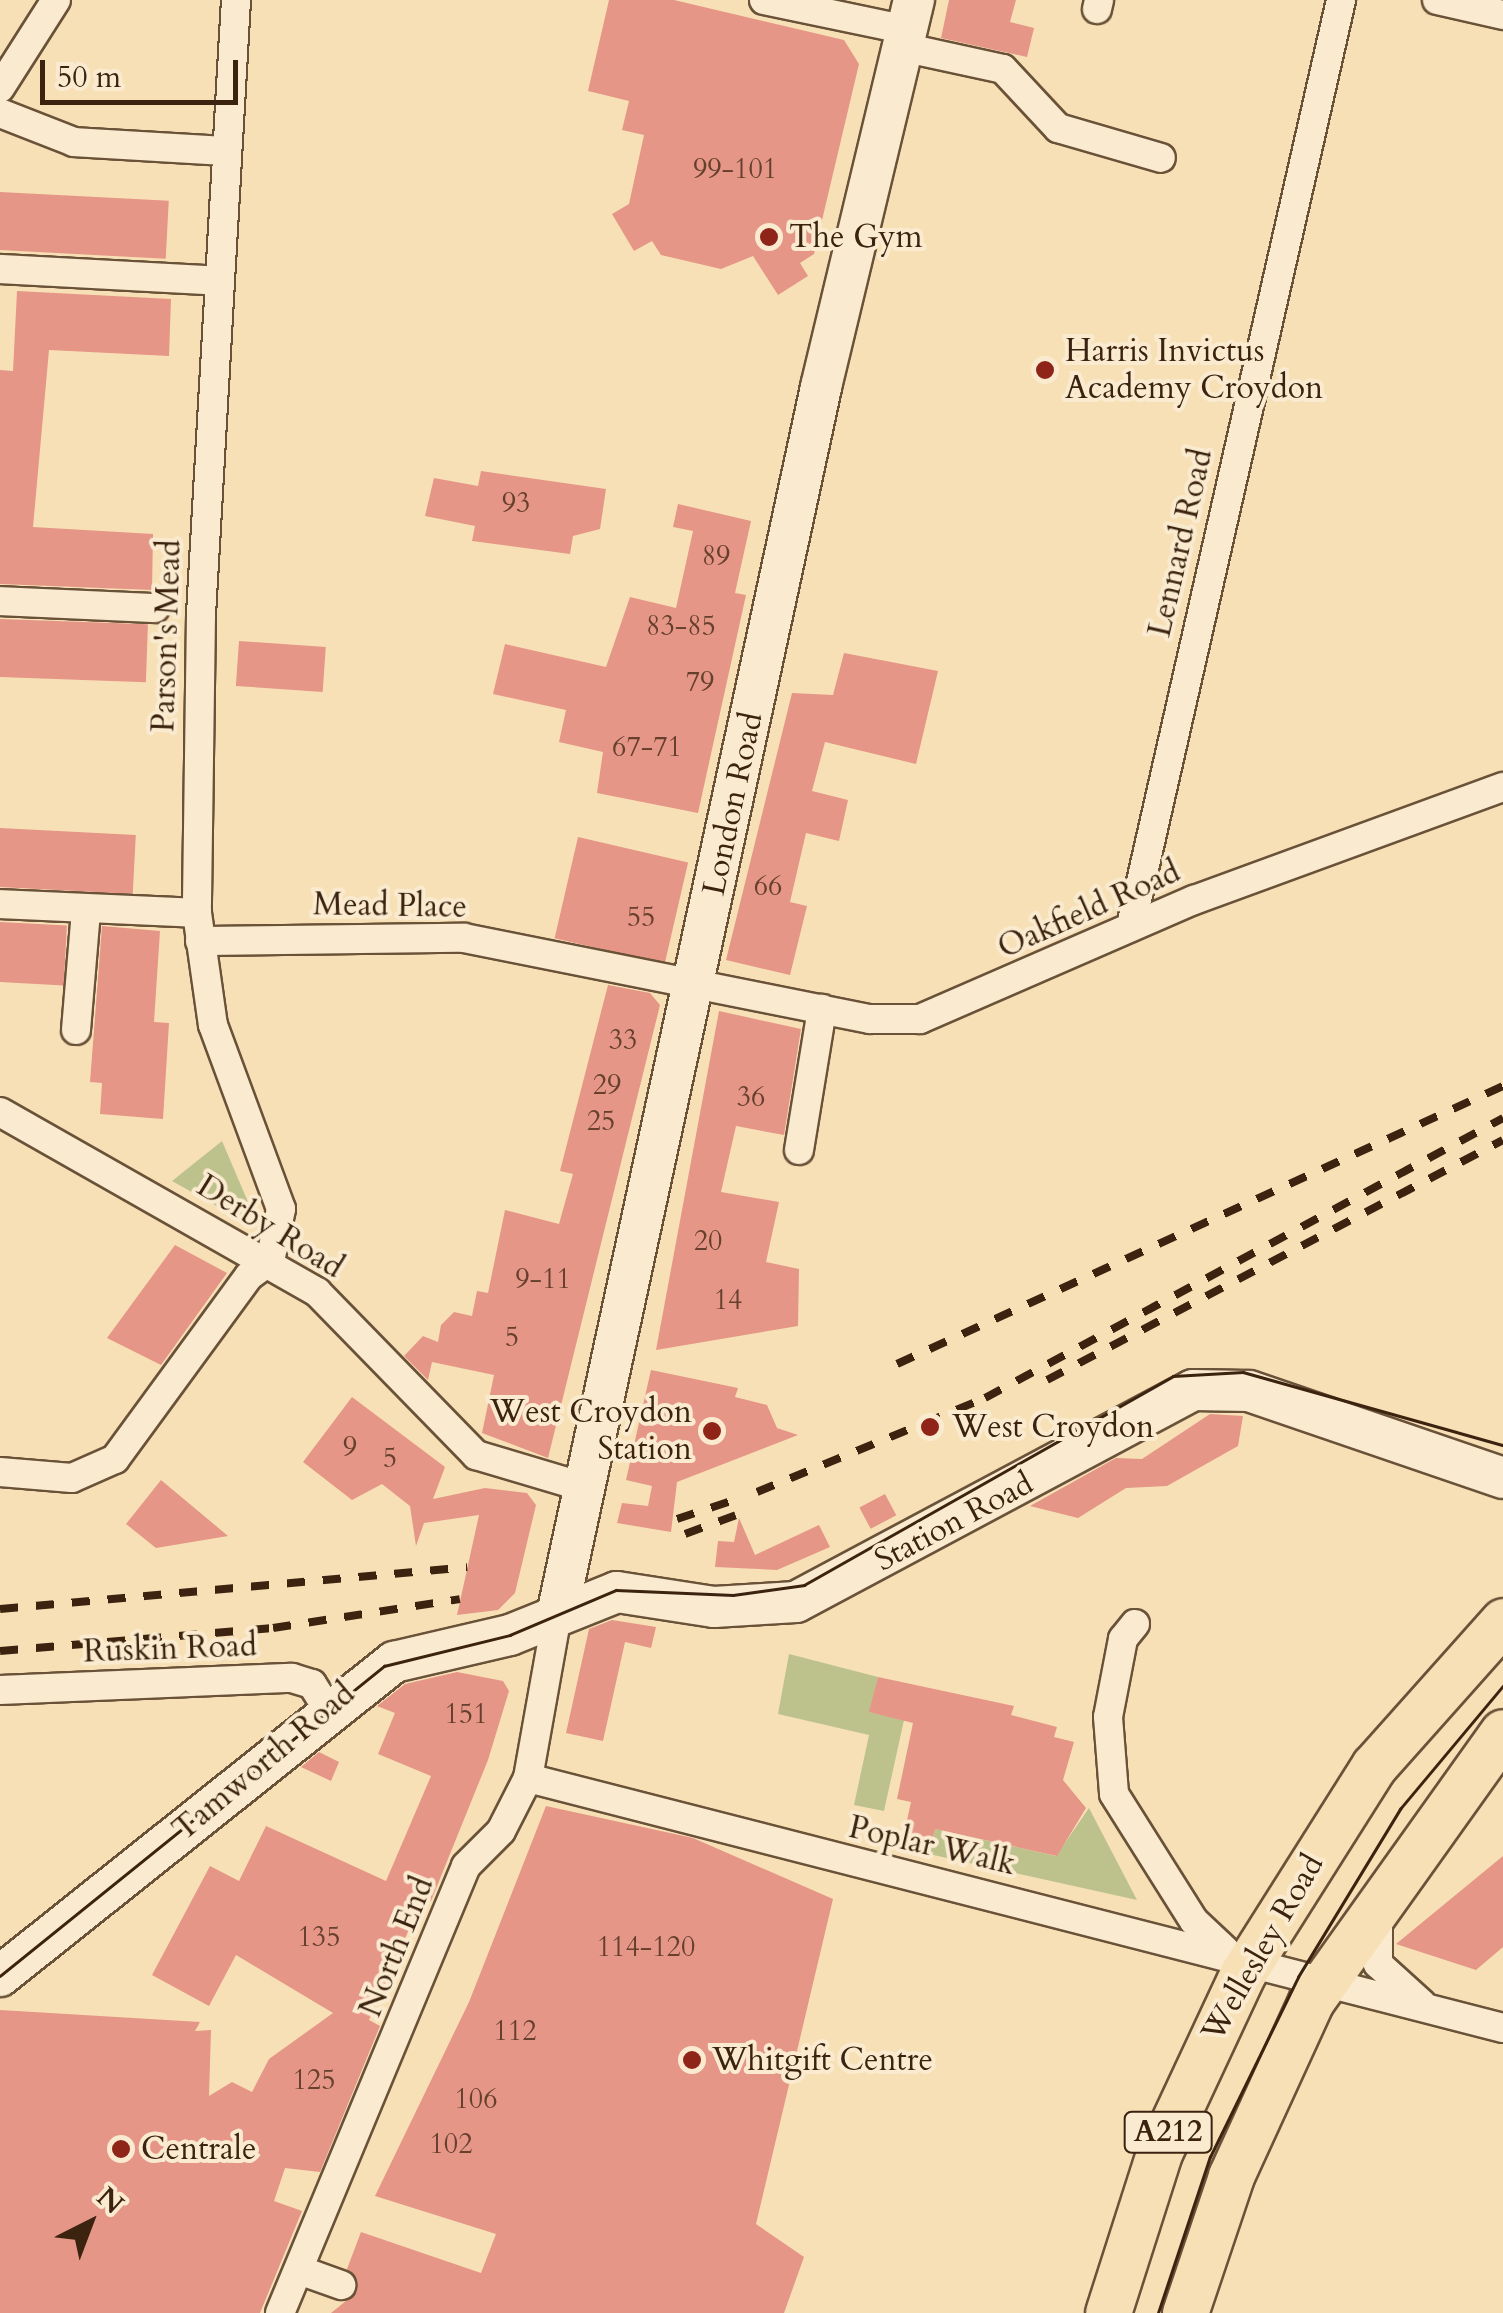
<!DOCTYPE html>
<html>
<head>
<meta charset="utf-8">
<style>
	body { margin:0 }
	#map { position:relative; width:1503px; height:2313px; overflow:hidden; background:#f7e0b6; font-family:Cardo,serif }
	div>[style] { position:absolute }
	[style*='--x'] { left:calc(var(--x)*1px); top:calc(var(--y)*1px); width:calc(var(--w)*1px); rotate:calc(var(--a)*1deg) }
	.green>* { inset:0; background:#bdc28d }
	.building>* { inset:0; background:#e59687; transform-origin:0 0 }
	.roads { filter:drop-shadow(2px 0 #6a5239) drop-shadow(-2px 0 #6a5239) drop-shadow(0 2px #6a5239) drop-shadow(0 -2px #6a5239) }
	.street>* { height:28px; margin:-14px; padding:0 14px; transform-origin:14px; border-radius:14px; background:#faebd0 }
	.secondary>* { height:40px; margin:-20px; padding:0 20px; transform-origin:20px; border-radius:20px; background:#faebd0 }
	.primary>* { height:45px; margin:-22.5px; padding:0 22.5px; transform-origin:22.5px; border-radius:22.5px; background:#f7e0b6 }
	.tram>* { height:2.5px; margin:-1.25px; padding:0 1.25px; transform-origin:1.25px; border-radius:1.25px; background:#3b230f }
	.rail>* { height:8px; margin-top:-4px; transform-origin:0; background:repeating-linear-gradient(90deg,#3b230f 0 18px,transparent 0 36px) }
	.dots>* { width:28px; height:28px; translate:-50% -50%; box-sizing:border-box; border:5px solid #faebd0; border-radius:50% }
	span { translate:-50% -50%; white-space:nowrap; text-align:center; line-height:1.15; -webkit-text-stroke:8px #faebd0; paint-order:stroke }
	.number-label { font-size:28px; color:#66402d }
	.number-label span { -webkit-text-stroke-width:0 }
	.shield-label span { padding:2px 8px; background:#faebd0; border:2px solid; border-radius:8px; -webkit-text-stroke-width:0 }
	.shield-label { font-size:30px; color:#3b230f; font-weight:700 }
	.poi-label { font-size:32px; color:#3b230f }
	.left { translate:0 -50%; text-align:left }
	.right { translate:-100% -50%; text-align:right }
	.street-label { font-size:32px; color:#3b230f }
	.north { position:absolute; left:40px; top:2173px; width:100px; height:100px; -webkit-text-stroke:8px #faebd0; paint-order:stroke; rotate:42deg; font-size:28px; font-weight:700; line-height:40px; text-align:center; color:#3b230f }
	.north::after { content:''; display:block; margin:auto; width:35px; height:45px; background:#3b230f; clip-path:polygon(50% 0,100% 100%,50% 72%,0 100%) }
	.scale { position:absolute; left:40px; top:60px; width:198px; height:45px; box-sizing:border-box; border:5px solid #3b230f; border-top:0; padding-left:12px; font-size:30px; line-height:35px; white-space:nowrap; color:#3b230f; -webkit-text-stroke:8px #faebd0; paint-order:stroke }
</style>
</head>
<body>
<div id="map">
	<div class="green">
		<i style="clip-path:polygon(222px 1141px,251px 1209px,240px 1219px,172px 1181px)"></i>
		<i style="clip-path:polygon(789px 1654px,878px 1677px,870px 1712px,904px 1720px,884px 1811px,854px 1805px,869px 1735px,778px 1714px)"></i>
		<i style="clip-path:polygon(1089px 1808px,1137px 1900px,929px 1854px,935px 1829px,1056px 1856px)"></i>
	</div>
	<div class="building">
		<i style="clip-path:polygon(609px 0,674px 0,844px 40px,859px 64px,814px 254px,800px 263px,808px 276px,778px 295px,753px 256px,721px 269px,661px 255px,652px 241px,634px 251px,612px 214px,629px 204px,644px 135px,622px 130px,629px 101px,588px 91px)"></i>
		<i style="clip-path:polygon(949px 0,1016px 0,1010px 22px,1034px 28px,1027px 57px,941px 38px)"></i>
		<i style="left:0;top:192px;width:169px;height:58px;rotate:3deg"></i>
		<i style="clip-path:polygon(17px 291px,171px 299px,169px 356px,49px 350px,33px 527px,153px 534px,152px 590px,0 584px,0 370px,13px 371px)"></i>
		<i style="clip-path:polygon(481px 471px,606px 489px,600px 529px,573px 536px,570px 554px,472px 541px,475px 526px,425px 516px,434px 478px,478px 486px)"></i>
		<i style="clip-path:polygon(678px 504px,751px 521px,735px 593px,746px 595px,698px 813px,597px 793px,603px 752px,559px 742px,566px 710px,493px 694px,505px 644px,606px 667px,630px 597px,676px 608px,693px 531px,673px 527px)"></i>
		<i style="left:0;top:619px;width:148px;height:58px;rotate:2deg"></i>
		<i style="left:239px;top:641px;width:87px;height:45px;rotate:4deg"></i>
		<i style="clip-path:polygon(844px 653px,938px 671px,916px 764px,825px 742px,812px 791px,848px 800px,839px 841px,806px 833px,790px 902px,807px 906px,790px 975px,726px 960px,792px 693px,833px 695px)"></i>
		<i style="left:0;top:828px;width:136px;height:59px;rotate:3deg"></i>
		<i style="left:578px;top:837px;width:113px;height:104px;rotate:13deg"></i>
		<i style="left:0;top:922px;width:67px;height:60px;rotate:3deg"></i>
		<i style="clip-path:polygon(102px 926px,160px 931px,154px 1022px,169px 1023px,163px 1119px,100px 1114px,102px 1083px,90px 1082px)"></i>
		<i style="clip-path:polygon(608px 985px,650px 993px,660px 1005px,548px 1458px,482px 1433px,494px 1375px,432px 1362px,428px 1380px,404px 1356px,423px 1336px,438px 1342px,441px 1325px,454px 1312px,472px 1316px,477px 1291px,488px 1293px,505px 1210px,559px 1224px,573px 1174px,560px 1171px)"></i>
		<i style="clip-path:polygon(719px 1011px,801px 1029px,784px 1135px,736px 1126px,721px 1192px,779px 1202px,766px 1262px,799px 1269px,798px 1326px,656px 1350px)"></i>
		<i style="clip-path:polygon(175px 1245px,227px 1273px,161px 1365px,107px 1338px)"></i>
		<i style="clip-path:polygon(651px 1370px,738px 1388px,735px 1397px,767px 1405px,777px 1428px,798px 1435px,677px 1482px,671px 1532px,617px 1523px,622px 1503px,648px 1506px,652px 1486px,626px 1480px)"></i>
		<i style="clip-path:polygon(352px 1397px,445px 1467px,433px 1499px,485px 1488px,527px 1493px,536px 1505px,515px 1593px,498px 1610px,457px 1615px,479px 1515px,424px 1523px,416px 1546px,410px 1506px,382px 1484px,352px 1500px,303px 1462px)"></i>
		<i style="clip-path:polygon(1210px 1414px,1243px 1416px,1238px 1446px,1167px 1486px,1126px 1488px,1078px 1518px,1030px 1506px,1116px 1458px,1142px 1459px)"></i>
		<i style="clip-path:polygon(161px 1480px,228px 1536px,156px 1548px,126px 1524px)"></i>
		<i style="left:885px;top:1494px;width:24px;height:29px;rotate:62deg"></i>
		<i style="clip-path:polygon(739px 1518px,755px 1555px,819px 1525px,830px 1547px,777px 1570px,715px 1567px,718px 1541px,734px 1542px)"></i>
		<i style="clip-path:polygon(612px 1620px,656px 1627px,651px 1648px,625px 1642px,603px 1741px,566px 1733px,589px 1629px)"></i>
		<i style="clip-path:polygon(457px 1672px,503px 1681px,509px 1691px,488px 1760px,431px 1901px,423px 1898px,369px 2020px,380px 2026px,320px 2172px,285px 2168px,274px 2201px,302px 2211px,260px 2313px,0 2313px,0 2010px,200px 2022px,195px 2031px,211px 2030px,209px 2096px,232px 2082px,252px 2092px,269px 2059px,333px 2013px,236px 1955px,209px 2006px,152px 1975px,210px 1866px,239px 1881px,266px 1826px,386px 1881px,431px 1776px,378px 1754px,395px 1713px,377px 1706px,405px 1684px)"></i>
		<i style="clip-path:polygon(878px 1677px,1014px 1706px,1011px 1715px,1057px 1727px,1054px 1737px,1074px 1742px,1063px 1780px,1086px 1808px,1057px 1856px,935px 1829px,929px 1854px,901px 1848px,911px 1802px,897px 1799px,913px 1723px,869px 1712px)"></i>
		<i style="clip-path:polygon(319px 1752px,339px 1762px,331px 1781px,301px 1767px)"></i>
		<i style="clip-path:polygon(546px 1806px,693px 1838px,833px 1899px,756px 2224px,804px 2257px,784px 2313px,331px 2313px,357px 2292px,347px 2269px,361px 2232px,481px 2273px,496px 2234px,375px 2196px,469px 2002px)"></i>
		<i style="clip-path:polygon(1503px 1856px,1503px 1947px,1476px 1970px,1396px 1944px)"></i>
	</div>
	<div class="roads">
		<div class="street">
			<i style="--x:236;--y:0;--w:616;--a:93.26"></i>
			<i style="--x:201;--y:615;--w:298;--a:90.8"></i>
			<i style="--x:197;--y:913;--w:113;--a:81.9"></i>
			<i style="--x:213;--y:1025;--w:196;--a:69.7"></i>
			<i style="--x:281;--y:1209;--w:53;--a:101.9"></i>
			<i style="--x:764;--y:0;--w:146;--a:11.8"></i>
			<i style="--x:1437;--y:0;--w:68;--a:12.8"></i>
			<i style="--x:1097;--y:9;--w:9;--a:-77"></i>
			<i style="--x:902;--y:47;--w:103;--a:12.3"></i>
			<i style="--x:1003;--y:69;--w:81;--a:47"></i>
			<i style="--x:1058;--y:128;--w:107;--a:16.2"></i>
			<i style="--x:0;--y:88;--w:104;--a:-57.5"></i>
			<i style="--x:0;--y:113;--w:79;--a:21.4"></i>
			<i style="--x:74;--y:142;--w:150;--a:3.4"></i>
			<i style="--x:0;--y:269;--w:219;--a:3.1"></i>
			<i style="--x:0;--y:601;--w:155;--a:2.6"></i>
			<i style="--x:0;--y:904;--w:197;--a:2.6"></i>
			<i style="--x:1131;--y:926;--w:950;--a:-77.22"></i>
			<i style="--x:200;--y:941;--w:264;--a:-0.7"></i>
			<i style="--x:464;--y:938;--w:414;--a:11.3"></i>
			<i style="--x:870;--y:1019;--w:50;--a:0"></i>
			<i style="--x:920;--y:1019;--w:299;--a:-23.5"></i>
			<i style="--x:1194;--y:900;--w:329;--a:-20.1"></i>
			<i style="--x:76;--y:1030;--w:119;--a:-85.2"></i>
			<i style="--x:0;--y:1112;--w:365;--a:29.6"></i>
			<i style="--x:317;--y:1292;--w:228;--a:45.7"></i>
			<i style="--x:476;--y:1455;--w:109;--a:16.6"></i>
			<i style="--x:799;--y:1150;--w:143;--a:-80.7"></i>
			<i style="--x:0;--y:1472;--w:72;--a:4.8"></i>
			<i style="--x:72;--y:1478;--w:47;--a:-23.8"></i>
			<i style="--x:115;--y:1459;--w:227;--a:-53.8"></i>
			<i style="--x:249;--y:1276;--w:26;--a:-36"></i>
			<i style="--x:1135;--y:1624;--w:19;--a:129"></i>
			<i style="--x:1123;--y:1639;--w:79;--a:100.9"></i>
			<i style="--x:1108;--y:1717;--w:77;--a:85.5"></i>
			<i style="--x:1114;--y:1794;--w:150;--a:57.8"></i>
			<i style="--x:1194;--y:1921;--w:42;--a:43.1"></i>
			<i style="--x:0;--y:1690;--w:292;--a:-2.4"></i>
			<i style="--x:292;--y:1678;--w:21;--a:17"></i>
			<i style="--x:312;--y:1684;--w:31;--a:58"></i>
			<i style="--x:528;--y:1778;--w:1007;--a:14.38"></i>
			<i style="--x:1378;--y:1919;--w:45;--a:90"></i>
			<i style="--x:1378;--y:1964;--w:59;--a:42.3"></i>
			<i style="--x:299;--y:2270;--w:45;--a:19.7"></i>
			<i style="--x:280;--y:2313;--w:484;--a:-67.4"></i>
			<i style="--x:466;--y:1866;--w:49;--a:-45"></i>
			<i style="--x:501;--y:1831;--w:59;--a:-63"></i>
			<i style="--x:528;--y:1778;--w:171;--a:-79.9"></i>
		</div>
		<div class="secondary">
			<i style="--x:558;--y:1610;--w:1251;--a:-77.86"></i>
			<i style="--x:821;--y:387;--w:398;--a:-76.5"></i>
			<i style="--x:0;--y:1976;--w:504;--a:-38.55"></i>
			<i style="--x:394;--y:1662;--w:119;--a:-13.1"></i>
			<i style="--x:510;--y:1635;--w:115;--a:-21.9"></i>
			<i style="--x:617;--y:1592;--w:98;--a:8.8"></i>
			<i style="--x:714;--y:1607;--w:82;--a:-3.5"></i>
			<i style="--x:796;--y:1602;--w:450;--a:-28.1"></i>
			<i style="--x:1193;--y:1390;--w:56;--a:1"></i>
			<i style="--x:1249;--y:1391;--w:268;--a:18.9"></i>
		</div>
		<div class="primary">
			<i style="--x:1108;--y:2313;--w:168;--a:-72.3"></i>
			<i style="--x:1159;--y:2153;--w:199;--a:-65"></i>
			<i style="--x:1243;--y:1973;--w:245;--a:-57.7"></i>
			<i style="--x:1374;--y:1766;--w:194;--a:-48.3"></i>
			<i style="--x:1185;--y:2313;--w:145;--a:-71.4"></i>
			<i style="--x:1231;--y:2176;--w:192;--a:-65.4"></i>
			<i style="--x:1311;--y:2001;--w:330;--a:-54.5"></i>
		</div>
	</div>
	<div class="tram">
		<i style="--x:0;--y:1976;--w:494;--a:-38.9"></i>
		<i style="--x:384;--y:1666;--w:130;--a:-13.8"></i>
		<i style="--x:510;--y:1635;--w:115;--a:-23"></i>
		<i style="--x:616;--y:1590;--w:117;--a:2.4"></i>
		<i style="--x:733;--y:1595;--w:72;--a:-8"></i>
		<i style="--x:804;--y:1585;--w:424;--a:-29.5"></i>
		<i style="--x:1173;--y:1376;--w:70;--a:-3.3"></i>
		<i style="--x:1243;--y:1372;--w:270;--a:15.7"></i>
		<i style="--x:1158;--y:2313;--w:164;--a:-71.6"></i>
		<i style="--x:1210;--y:2157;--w:200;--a:-63.9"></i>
		<i style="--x:1298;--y:1977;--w:197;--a:-58.7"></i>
		<i style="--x:1400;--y:1809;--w:160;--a:-50.1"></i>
	</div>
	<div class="rail">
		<i style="--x:897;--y:1364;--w:667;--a:-24.64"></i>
		<i style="--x:1047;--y:1380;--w:515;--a:-27.76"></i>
		<i style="--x:757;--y:1492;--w:247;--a:-22.4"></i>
		<i style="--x:985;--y:1398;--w:589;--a:-28.39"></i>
		<i style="--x:677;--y:1519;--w:57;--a:-18.4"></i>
		<i style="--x:685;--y:1534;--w:54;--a:-20.4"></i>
		<i style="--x:0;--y:1609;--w:469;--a:-5.1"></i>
		<i style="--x:0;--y:1651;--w:274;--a:-4.8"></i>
		<i style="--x:273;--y:1628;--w:189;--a:-8.8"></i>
	</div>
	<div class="dots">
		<i style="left:769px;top:237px;background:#8f2418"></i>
		<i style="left:1045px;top:370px;background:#8f2418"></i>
		<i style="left:930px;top:1427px;background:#8f2418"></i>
		<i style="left:712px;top:1431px;background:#8f2418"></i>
		<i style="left:692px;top:2060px;background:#8f2418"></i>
		<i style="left:121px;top:2149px;background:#8f2418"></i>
	</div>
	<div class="number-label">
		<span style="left:735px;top:169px">99-101</span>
		<span style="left:516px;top:503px">93</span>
		<span style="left:716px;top:556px">89</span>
		<span style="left:681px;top:626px">83-85</span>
		<span style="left:700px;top:682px">79</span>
		<span style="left:647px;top:747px">67-71</span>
		<span style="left:768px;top:886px">66</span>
		<span style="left:641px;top:917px">55</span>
		<span style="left:623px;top:1040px">33</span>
		<span style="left:607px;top:1085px">29</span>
		<span style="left:751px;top:1097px">36</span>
		<span style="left:601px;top:1121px">25</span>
		<span style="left:708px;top:1241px">20</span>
		<span style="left:543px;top:1279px">9-11</span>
		<span style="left:728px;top:1300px">14</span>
		<span style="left:512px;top:1337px">5</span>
		<span style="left:350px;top:1447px">9</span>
		<span style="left:390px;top:1458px">5</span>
		<span style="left:466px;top:1714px">151</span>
		<span style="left:319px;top:1937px">135</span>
		<span style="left:646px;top:1947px">114-120</span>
		<span style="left:515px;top:2031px">112</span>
		<span style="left:314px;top:2080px">125</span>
		<span style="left:476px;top:2099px">106</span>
		<span style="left:451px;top:2144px">102</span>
	</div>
	<div class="shield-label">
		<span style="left:1168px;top:2132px">A212</span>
	</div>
	<div class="poi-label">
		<span class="left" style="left:789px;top:237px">The Gym</span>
		<span class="left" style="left:1065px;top:370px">Harris Invictus<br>Academy Croydon</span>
		<span class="right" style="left:692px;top:1431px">West Croydon<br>Station</span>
		<span class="left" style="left:952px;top:1427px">West Croydon</span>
		<span class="left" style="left:712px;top:2060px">Whitgift Centre</span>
		<span class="left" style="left:141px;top:2149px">Centrale</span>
	</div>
	<div class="street-label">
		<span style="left:1181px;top:543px;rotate:-77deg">Lennard Road</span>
		<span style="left:167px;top:636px;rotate:-88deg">Parson's Mead</span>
		<span style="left:733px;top:804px;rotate:-78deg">London Road</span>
		<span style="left:390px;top:906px;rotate:1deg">Mead Place</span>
		<span style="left:1089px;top:910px;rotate:-24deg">Oakfield Road</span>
		<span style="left:270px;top:1227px;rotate:32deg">Derby Road</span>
		<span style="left:954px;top:1522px;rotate:-28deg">Station Road</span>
		<span style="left:170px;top:1649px;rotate:-2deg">Ruskin Road</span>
		<span style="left:264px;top:1762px;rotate:-40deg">Tamworth Road</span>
		<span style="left:932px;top:1846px;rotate:13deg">Poplar Walk</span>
		<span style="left:397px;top:1947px;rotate:-68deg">North End</span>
		<span style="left:1263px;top:1948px;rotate:-60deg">Wellesley Road</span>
	</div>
	<div class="north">N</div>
	<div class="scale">50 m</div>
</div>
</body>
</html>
